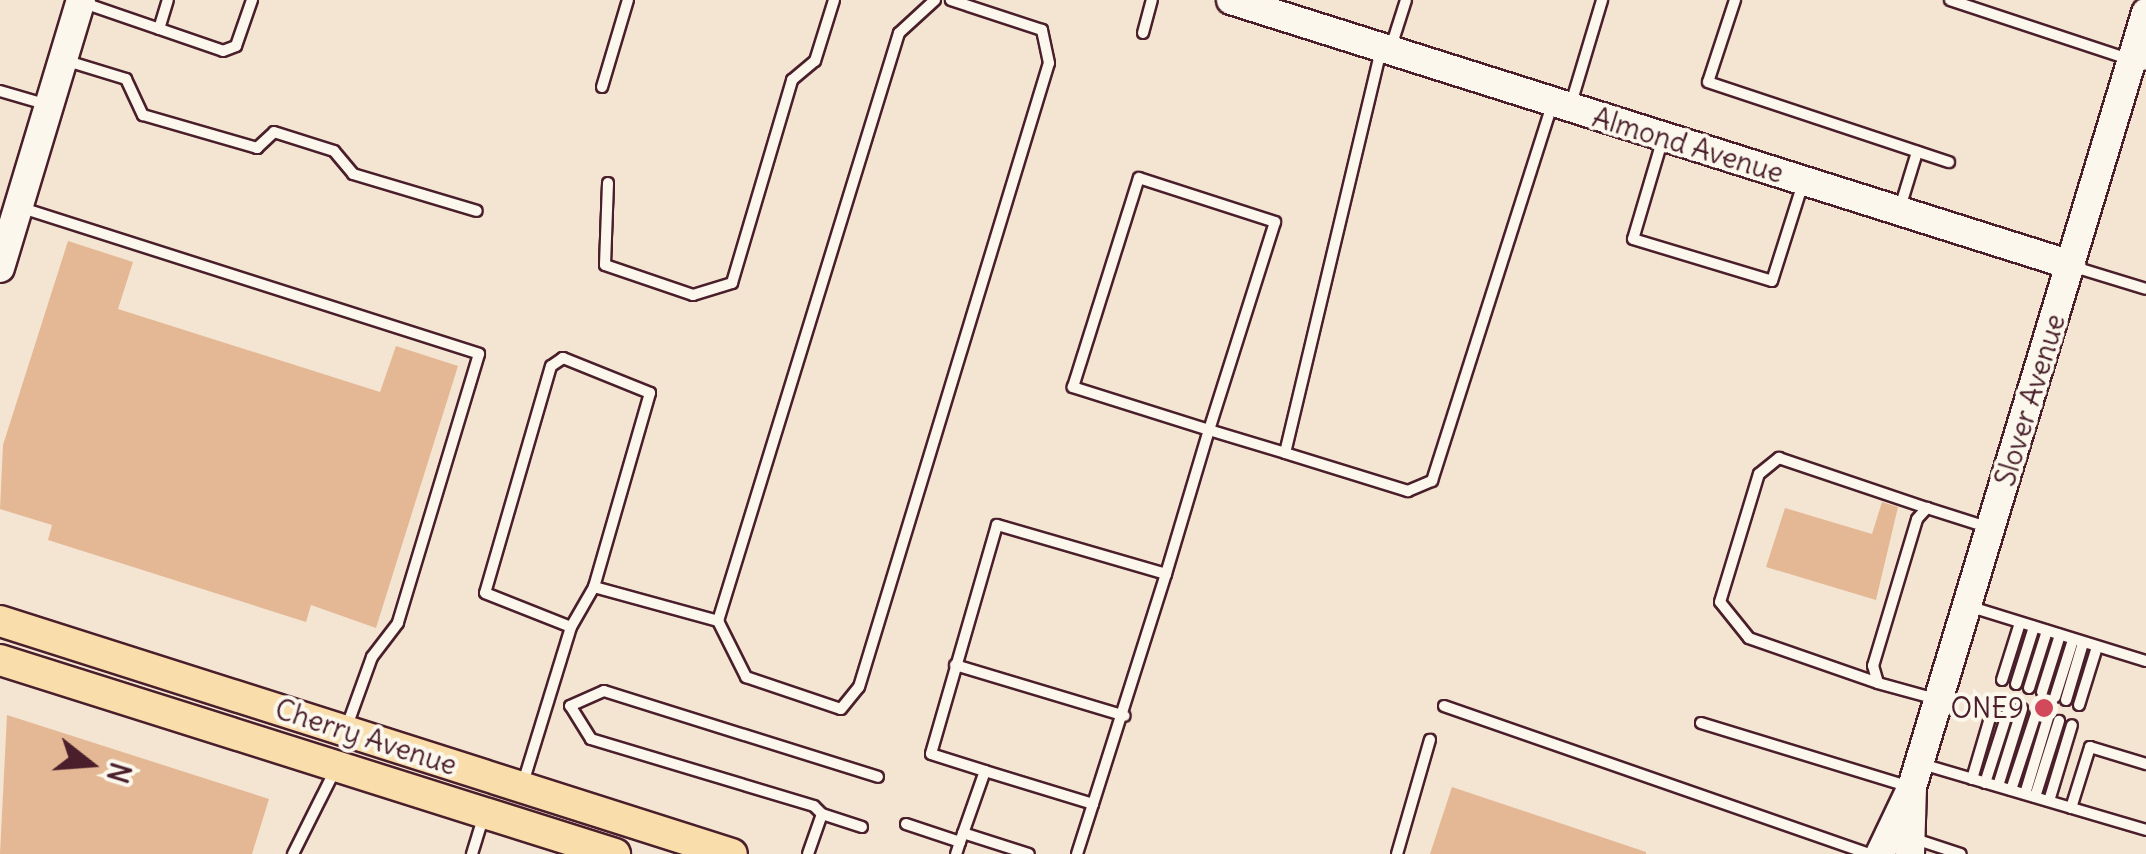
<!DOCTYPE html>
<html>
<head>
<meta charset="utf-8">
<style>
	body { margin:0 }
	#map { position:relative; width:2146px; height:854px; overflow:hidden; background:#f4e4d2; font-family:Delius,sans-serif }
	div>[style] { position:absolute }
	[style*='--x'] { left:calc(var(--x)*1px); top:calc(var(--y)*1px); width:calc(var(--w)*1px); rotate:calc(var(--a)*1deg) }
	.building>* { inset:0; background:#e4b894 }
	.roads { filter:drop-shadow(2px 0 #4a1f2b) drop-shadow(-2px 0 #4a1f2b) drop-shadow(0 2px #4a1f2b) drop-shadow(0 -2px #4a1f2b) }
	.lane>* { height:10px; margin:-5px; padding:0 5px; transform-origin:5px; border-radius:5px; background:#fbf7ec }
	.secondary>* { height:28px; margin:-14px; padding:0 14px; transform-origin:14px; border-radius:14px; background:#fbf7ec }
	.primary>* { height:30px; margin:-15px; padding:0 15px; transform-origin:15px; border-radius:15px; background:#f9deab }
	.dots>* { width:28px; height:28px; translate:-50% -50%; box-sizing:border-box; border:5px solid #fbf7ec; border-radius:50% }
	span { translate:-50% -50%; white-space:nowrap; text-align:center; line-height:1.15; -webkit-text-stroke:8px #fbf7ec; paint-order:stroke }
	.street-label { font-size:28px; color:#4a1f2b }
	.poi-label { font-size:28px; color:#4a1f2b }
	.right { translate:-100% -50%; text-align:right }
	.north { position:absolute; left:40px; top:714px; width:100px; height:100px; -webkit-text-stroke:8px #fbf7ec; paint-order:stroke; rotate:107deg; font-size:28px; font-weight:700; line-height:40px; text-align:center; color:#4a1f2b }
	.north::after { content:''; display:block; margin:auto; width:35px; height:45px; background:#4a1f2b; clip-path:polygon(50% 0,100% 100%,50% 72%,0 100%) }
</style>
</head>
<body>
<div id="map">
	<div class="building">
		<i style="clip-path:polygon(68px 241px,133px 262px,118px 309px,380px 392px,396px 346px,458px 366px,376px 628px,311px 605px,306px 622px,48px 540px,52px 525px,0 509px,3px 445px)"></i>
		<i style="clip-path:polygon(1882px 502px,1898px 507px,1876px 600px,1766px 567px,1785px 508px,1872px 534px)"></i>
		<i style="clip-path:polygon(7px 715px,269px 799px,252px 854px,0 854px)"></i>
		<i style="clip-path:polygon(1452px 787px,1646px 852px,1646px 854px,1430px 854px)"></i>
	</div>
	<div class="roads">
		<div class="lane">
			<i style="--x:935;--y:0;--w:49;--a:137.5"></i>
			<i style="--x:899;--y:33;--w:615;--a:107.11"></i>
			<i style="--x:718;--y:621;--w:63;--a:63.4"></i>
			<i style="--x:746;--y:677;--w:100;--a:18.6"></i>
			<i style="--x:841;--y:709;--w:28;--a:-51"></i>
			<i style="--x:859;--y:687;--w:652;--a:-73.07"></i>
			<i style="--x:1049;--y:63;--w:34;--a:-102"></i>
			<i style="--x:1042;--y:30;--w:96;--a:-161.8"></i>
			<i style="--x:1735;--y:0;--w:86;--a:108.2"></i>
			<i style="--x:1708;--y:82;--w:254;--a:18.4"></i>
			<i style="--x:1950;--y:0;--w:206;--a:18.3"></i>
			<i style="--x:81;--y:2;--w:150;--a:19"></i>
			<i style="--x:223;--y:51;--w:14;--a:-21"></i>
			<i style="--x:236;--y:46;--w:49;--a:-70.8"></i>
			<i style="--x:159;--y:29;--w:30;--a:-73"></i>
			<i style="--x:1143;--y:33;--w:34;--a:-75"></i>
			<i style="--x:1391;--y:47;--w:49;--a:-72.3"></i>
			<i style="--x:1381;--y:50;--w:414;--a:103.4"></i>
			<i style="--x:1285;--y:453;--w:129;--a:17.2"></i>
			<i style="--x:1408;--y:491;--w:26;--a:-23"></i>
			<i style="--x:1432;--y:481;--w:395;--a:-72.3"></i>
			<i style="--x:64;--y:60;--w:65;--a:17"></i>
			<i style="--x:126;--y:79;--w:40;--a:65"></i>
			<i style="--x:143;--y:115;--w:119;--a:16.1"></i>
			<i style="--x:257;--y:148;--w:23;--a:-43"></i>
			<i style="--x:274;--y:132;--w:63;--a:17.6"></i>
			<i style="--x:334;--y:151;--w:30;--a:50"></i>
			<i style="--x:353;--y:174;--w:129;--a:16.6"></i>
			<i style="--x:602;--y:87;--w:91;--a:-73.4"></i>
			<i style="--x:0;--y:91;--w:50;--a:16.3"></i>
			<i style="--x:1570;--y:107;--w:112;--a:-73.3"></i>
			<i style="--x:1663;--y:138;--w:105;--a:106.5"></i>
			<i style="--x:1633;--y:239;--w:145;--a:16.8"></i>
			<i style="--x:1772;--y:281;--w:103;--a:-72.4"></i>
			<i style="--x:608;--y:183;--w:82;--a:92.1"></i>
			<i style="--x:605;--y:265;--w:93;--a:18.8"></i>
			<i style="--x:693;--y:295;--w:41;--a:-17.1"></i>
			<i style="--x:732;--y:283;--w:212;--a:-73.5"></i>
			<i style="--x:792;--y:80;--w:30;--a:-40"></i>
			<i style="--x:815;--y:61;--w:64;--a:-72.7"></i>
			<i style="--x:19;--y:207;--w:483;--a:17.7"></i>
			<i style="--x:479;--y:354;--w:281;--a:106.8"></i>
			<i style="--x:398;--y:623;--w:43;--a:127.4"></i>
			<i style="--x:372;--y:657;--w:77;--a:109.9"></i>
			<i style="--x:1899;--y:211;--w:62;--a:-73"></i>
			<i style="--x:2071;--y:266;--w:78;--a:17"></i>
			<i style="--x:1166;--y:574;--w:150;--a:-73.4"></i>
			<i style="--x:1209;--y:430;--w:143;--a:-162.5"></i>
			<i style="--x:1073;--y:387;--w:219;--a:-72.5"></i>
			<i style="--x:1139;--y:178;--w:143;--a:17.9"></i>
			<i style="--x:1275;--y:222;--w:218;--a:107.6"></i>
			<i style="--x:1209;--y:430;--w:79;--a:16.8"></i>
			<i style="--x:594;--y:587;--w:202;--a:-73.9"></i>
			<i style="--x:650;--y:393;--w:94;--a:-158.1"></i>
			<i style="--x:563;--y:358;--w:14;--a:146"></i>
			<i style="--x:551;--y:366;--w:236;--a:106.2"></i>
			<i style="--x:485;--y:593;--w:92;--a:21.6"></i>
			<i style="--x:571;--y:627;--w:46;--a:-60.1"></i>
			<i style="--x:594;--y:587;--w:129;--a:15.3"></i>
			<i style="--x:1968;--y:606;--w:186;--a:17.2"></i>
			<i style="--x:955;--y:665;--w:177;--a:16.7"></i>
			<i style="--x:2002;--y:680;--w:60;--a:-72.5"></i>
			<i style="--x:1878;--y:683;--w:137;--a:-160.8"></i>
			<i style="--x:1749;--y:638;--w:46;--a:-128.9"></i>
			<i style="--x:1720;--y:602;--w:134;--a:-73.1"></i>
			<i style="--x:1759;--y:474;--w:26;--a:-39"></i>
			<i style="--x:1779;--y:458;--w:156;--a:18.7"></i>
			<i style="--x:2016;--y:684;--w:60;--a:-72.5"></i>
			<i style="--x:2029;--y:688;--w:60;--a:-72.5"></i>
			<i style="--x:2042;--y:692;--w:60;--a:-72.5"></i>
			<i style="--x:2055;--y:697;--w:60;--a:-72.5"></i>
			<i style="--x:1936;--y:699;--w:60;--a:-164.6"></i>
			<i style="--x:1878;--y:683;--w:18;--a:-106"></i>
			<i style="--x:1873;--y:666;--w:153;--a:-73.3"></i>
			<i style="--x:1917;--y:519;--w:15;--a:-48"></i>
			<i style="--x:1927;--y:508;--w:66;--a:17.6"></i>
			<i style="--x:2066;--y:700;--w:59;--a:-73.4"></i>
			<i style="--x:2079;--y:705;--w:61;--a:-72.8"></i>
			<i style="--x:1444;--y:706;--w:451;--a:19.2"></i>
			<i style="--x:1701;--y:723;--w:219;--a:17"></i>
			<i style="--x:1922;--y:764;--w:234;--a:16.4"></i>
			<i style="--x:1972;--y:779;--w:81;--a:-73.6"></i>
			<i style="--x:523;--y:783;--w:163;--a:-72.9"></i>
			<i style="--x:1985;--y:783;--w:82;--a:-72.2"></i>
			<i style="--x:1998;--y:786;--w:81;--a:-72.7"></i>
			<i style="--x:2011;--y:790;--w:80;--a:-71.8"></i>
			<i style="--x:2025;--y:794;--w:79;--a:-73.2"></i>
			<i style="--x:2035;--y:797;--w:80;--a:-72.5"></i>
			<i style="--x:2049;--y:801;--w:79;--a:-73.2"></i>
			<i style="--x:2071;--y:808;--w:64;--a:-72.7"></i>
			<i style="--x:2090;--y:747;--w:59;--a:16.9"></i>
			<i style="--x:822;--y:814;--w:42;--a:18"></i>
			<i style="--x:906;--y:824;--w:57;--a:18.4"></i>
			<i style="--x:960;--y:842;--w:13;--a:108"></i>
			<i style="--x:963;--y:833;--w:69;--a:17.7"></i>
			<i style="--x:1915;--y:839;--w:48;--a:18.1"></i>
			<i style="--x:960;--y:842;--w:75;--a:-70.6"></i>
			<i style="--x:985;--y:771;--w:113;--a:17"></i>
			<i style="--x:1093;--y:804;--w:241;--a:-72.4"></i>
			<i style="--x:1166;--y:574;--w:176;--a:-163.8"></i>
			<i style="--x:997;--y:525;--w:238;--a:106.1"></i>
			<i style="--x:931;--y:754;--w:57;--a:17.5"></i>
			<i style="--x:293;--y:854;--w:96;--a:-63.4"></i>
			<i style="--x:472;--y:854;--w:41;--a:-72.9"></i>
			<i style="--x:808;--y:854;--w:42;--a:-70.7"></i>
			<i style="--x:822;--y:814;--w:11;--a:-135"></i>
			<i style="--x:814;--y:806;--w:233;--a:-163.3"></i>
			<i style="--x:591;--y:739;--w:39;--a:-122"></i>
			<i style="--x:570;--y:706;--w:37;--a:-24"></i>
			<i style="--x:604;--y:691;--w:287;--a:17.4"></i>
			<i style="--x:1077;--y:854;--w:52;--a:-72.3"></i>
			<i style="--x:1397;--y:854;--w:119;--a:-73.9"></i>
		</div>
		<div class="secondary">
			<i style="--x:1231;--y:0;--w:881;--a:17.51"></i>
			<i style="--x:0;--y:268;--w:280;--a:-73.2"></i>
			<i style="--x:1880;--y:854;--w:74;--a:-64.5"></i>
			<i style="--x:1912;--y:787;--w:809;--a:-73.18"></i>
			<i style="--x:1910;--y:854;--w:67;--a:-88.3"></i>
		</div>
		<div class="primary">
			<i style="--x:0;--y:621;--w:768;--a:17.66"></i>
			<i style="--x:0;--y:660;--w:645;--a:17.51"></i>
		</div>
	</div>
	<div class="dots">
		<i style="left:2044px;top:708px;background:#d1495b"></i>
	</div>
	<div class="street-label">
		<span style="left:1688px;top:145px;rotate:17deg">Almond Avenue</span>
		<span style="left:2030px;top:400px;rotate:-73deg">Slover Avenue</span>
		<span style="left:366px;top:737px;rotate:18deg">Cherry Avenue</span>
	</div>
	<div class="poi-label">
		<span class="right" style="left:2024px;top:708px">ONE9</span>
	</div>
	<div class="north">N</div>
</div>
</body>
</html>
